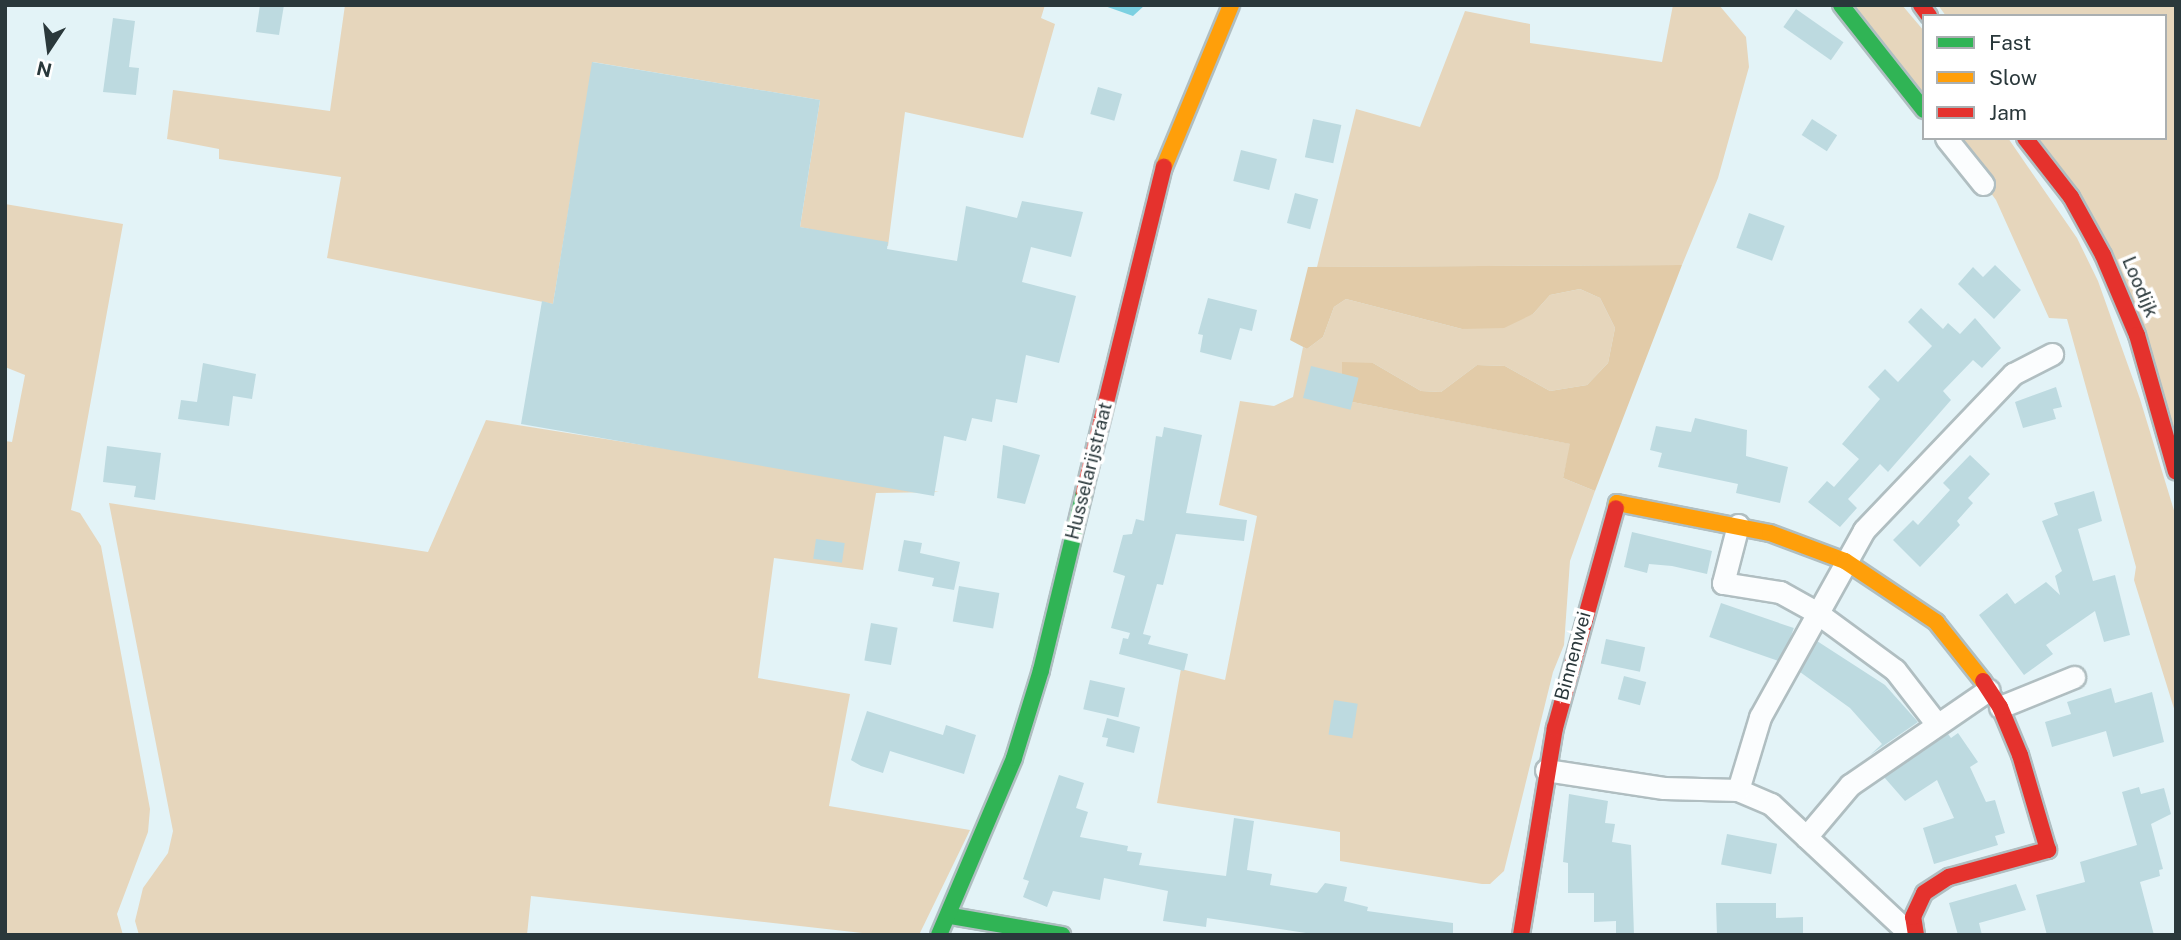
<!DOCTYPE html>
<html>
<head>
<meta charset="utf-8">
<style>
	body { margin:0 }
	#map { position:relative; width:2181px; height:940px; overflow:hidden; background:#e3f3f7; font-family:"Public Sans",sans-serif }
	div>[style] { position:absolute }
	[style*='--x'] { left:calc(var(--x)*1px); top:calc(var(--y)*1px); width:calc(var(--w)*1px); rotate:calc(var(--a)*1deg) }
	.green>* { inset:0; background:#e6d6bc }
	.forest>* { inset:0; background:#e2cba8 }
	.water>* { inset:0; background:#7bd0e1 }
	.building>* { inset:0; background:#bddae0; transform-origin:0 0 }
	.roads { filter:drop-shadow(2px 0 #b0bec1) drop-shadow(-2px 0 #b0bec1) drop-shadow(0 2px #b0bec1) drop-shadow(0 -2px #b0bec1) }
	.street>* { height:21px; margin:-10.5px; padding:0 10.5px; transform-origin:10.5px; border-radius:10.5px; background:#fbfdfe }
	.fast>* { height:16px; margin:-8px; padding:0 8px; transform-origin:8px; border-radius:8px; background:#30b455 }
	.slow>* { height:16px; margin:-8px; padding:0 8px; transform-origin:8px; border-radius:8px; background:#ff9f0a }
	.jam>* { height:16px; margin:-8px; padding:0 8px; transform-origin:8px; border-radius:8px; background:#e5322d }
	span { translate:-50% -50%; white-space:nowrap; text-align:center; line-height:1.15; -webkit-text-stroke:7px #fff; paint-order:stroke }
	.street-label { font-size:19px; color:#2a383b }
	.frame { position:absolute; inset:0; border:7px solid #2a383b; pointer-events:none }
	.legend { position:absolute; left:1922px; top:14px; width:245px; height:126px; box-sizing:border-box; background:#fff; border:2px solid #aaafb1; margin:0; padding:9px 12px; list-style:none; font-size:21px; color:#2a383b }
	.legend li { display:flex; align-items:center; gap:14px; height:35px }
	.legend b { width:35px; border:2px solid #aaafb1 }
	.north { position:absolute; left:14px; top:14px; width:70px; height:70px; -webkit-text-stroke:5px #fff; paint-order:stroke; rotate:193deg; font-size:19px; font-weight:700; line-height:28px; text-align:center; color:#2a383b }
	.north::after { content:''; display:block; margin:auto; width:24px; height:32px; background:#2a383b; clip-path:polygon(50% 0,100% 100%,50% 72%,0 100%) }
</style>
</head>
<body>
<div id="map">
	<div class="green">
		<i style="clip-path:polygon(345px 5px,1045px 5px,1041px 18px,1055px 24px,1023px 138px,905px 112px,888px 246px,800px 227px,820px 100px,593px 62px,553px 304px,327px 258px,341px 177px,219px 159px,219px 149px,167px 139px,173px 90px,330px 111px)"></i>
		<i style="clip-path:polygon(1673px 5px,1719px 5px,1746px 37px,1749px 67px,1718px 178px,1682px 265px,1317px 267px,1356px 109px,1420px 127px,1465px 11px,1530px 24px,1530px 43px,1662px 62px)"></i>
		<i style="clip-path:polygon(1850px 5px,1902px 5px,1924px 31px,1924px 104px)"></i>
		<i style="clip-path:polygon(1938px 5px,2176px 5px,2176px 434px,2038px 138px,2165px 138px,2165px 16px,1946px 16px)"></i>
		<i style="clip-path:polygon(1950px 138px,2008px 138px,2077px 238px,2098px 281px,2140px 399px,2176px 517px,2176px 715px,2134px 580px,2136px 567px,2067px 319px,2049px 318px,1996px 200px)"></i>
		<i style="clip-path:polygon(5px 204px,123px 224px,71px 510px,80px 513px,101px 546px,150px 809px,148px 832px,117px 914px,123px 935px,5px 935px,5px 441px,12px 442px,25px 375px,5px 367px)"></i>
		<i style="clip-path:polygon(1580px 289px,1600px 298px,1615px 328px,1608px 363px,1587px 385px,1550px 391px,1505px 366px,1477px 365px,1441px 392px,1421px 391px,1373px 363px,1342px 363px,1342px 400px,1571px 444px,1563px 478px,1595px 491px,1570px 561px,1564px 645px,1553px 672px,1504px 871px,1490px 884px,1482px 884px,1340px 861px,1340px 832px,1157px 803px,1181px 669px,1225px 680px,1257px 516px,1219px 505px,1240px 401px,1274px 406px,1293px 397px,1303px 347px,1307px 349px,1323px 337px,1334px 307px,1346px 299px,1462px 329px,1533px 314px,1550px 295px)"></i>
		<i style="clip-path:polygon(486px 420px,939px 492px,876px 493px,863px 570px,774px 558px,758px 678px,850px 694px,829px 806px,970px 830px,919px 935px,880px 935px,531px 896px,527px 935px,139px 935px,135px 921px,143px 888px,168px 853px,173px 831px,109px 503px,428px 552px)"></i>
	</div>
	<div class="forest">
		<i style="clip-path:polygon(1682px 265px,1595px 491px,1563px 478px,1570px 444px,1342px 400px,1342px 362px,1373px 363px,1421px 391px,1441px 392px,1477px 365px,1505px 366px,1550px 391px,1587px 385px,1608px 363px,1615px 328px,1600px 298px,1580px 289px,1550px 295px,1533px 314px,1504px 328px,1462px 329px,1346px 299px,1334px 307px,1323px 337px,1307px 349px,1290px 340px,1308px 267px)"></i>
	</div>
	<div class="water">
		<i style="clip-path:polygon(1102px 5px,1145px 5px,1133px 16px)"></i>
	</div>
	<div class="building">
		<i style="clip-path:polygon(260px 5px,284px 5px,279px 35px,256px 32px)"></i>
		<i style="left:1796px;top:9px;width:58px;height:22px;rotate:35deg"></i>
		<i style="clip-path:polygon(113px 18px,135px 21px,129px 67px,139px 68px,136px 95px,103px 92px)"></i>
		<i style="clip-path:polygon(592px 62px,820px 100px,800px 227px,888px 242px,887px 249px,957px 261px,966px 206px,1017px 218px,1022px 201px,1083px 212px,1071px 257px,1031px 247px,1022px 282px,1076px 296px,1059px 363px,1026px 355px,1017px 403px,996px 399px,992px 422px,972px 418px,966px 441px,944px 436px,934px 496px,521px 424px,542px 301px,553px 304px)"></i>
		<i style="left:1098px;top:87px;width:25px;height:28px;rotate:16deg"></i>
		<i style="left:1313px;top:119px;width:29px;height:39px;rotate:12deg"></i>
		<i style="left:1812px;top:119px;width:30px;height:19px;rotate:33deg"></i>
		<i style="left:1241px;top:150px;width:37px;height:32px;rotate:14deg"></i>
		<i style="left:1295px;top:193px;width:24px;height:31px;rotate:15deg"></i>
		<i style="left:1749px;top:213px;width:38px;height:37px;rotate:20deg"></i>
		<i style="clip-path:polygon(1995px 265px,2021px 290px,1994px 319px,1958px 284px,1973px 267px,1983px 277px)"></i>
		<i style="clip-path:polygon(1208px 298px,1257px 310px,1252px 331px,1240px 328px,1231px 360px,1200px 352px,1203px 335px,1198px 334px)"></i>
		<i style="clip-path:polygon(1921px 308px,1943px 329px,1948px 323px,1960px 334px,1975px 318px,2001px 348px,1982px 368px,1973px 360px,1943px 391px,1951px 400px,1888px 472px,1880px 464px,1848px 499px,1857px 508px,1840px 527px,1808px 502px,1827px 481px,1834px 487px,1859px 459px,1842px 444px,1880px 399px,1868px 387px,1885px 369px,1898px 382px,1932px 346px,1908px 322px)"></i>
		<i style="clip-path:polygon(203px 363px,256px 374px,252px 399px,233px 396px,229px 426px,178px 419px,181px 400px,197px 402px)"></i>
		<i style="left:1311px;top:366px;width:49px;height:33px;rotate:14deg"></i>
		<i style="clip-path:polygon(2056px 387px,2062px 407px,2053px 409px,2056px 419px,2023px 428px,2015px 402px)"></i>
		<i style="clip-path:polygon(1695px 418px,1747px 430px,1746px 456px,1788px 467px,1780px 503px,1736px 493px,1738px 484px,1658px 467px,1662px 453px,1650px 450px,1656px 426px,1691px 432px)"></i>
		<i style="clip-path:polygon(1164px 427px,1202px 435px,1186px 513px,1247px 520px,1244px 541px,1176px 534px,1163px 585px,1157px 584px,1143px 634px,1151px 636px,1148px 644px,1188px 654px,1184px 671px,1119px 654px,1123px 638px,1128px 639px,1130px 633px,1111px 628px,1125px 576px,1113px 572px,1123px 535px,1132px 534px,1136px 519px,1144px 521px,1156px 436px,1162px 437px)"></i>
		<i style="clip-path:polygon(1003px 445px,1040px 455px,1025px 504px,997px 498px)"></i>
		<i style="clip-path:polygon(107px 446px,161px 453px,155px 500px,134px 497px,136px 486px,103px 482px)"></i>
		<i style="clip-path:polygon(1970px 455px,1990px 474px,1968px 498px,1973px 503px,1957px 521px,1960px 525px,1920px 567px,1893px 540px,1913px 520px,1918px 525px,1950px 490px,1943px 483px)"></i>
		<i style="clip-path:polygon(2094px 491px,2102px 521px,2078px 529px,2093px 581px,2115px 575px,2130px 635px,2104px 642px,2095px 611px,2046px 645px,2053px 654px,2024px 675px,1979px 615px,2007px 593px,2015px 604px,2046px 582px,2060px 595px,2055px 576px,2062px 571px,2042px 521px,2058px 515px,2054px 503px)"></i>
		<i style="clip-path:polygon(1632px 532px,1712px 551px,1707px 574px,1672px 566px,1649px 564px,1647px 573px,1624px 567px)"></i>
		<i style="left:816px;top:539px;width:29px;height:20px;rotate:8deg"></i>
		<i style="clip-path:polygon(904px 540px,922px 543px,920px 553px,960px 562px,954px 590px,932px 586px,934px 578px,898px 571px)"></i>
		<i style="left:959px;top:586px;width:41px;height:36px;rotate:10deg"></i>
		<i style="left:1721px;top:603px;width:77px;height:36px;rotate:19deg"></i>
		<i style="left:871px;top:623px;width:27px;height:38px;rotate:10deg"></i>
		<i style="left:1606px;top:639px;width:40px;height:25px;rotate:12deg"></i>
		<i style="clip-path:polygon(1817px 641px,1885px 685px,1918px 722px,1870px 755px,1882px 744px,1850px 708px,1800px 672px)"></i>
		<i style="left:1624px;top:676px;width:23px;height:24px;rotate:15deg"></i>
		<i style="left:1090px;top:680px;width:36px;height:30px;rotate:13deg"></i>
		<i style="clip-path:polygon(2111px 688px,2115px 703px,2152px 692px,2164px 742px,2113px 757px,2106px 731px,2052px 747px,2045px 722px,2071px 714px,2067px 702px)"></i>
		<i style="left:1334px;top:700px;width:24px;height:35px;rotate:9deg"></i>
		<i style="clip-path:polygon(867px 711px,943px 735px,946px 725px,976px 735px,964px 774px,890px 751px,883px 773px,861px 766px,851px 760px)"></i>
		<i style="clip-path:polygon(1107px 718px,1140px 727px,1134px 753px,1106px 746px,1108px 738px,1102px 737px)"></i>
		<i style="clip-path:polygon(1958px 733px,1978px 762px,1970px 767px,1986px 802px,1995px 800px,2005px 833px,1995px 836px,1998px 845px,1934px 864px,1923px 828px,1954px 818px,1937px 780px,1905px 801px,1884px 777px,1948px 734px,1951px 738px)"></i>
		<i style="clip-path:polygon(1059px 775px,1084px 783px,1076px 808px,1088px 812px,1080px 837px,1128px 846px,1127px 851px,1142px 853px,1139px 865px,1226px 876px,1234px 818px,1254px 821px,1247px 870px,1272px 874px,1270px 885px,1317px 893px,1325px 883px,1347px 887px,1344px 901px,1368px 907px,1367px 911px,1453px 923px,1453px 935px,1319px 935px,1207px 918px,1206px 927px,1163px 921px,1168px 891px,1104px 878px,1100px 900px,1053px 891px,1047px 907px,1023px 897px,1029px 881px,1023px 879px)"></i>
		<i style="clip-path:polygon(2139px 787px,2141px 794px,2164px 788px,2171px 814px,2151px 824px,2163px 869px,2159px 870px,2160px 876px,2140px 882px,2154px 935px,2047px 935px,2036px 895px,2085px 882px,2080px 862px,2137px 845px,2122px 792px)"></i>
		<i style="clip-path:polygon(1569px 794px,1608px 801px,1605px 823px,1615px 824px,1612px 842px,1631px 845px,1634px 935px,1616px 935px,1616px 921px,1594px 922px,1594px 893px,1568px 893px,1568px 863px,1563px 862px)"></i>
		<i style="left:1727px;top:834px;width:51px;height:31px;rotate:11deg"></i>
		<i style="clip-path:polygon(2016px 884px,2026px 910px,1979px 923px,1982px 935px,1958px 935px,1949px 903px)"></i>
		<i style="clip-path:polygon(1716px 903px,1776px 903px,1776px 918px,1803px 917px,1803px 935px,1717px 935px)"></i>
	</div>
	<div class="roads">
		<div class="street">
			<i style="--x:1946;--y:138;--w:59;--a:51.2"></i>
			<i style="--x:1738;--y:525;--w:60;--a:104.5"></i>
			<i style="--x:1723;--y:583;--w:58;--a:9"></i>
			<i style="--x:1780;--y:592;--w:41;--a:29.1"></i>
			<i style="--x:1816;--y:612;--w:98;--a:36.3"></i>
			<i style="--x:1895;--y:670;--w:67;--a:52.3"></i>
			<i style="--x:2000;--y:707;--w:80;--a:-22.1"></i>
			<i style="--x:1546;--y:770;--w:119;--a:8.7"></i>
			<i style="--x:1664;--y:788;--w:74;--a:1.5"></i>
			<i style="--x:1738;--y:790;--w:36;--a:23"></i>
			<i style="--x:1771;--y:804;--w:192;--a:43.1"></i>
			<i style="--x:1738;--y:790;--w:76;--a:-73.2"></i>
			<i style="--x:1760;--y:717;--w:214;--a:-60.9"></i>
			<i style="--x:1864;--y:530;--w:216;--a:-46.3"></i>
			<i style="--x:2013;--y:374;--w:44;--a:-27.1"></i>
			<i style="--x:1806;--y:837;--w:68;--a:-49.8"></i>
			<i style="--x:1850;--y:785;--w:168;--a:-34.5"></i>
		</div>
		<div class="fast">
			<i style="--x:1841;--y:5;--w:134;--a:51.7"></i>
			<i style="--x:951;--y:916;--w:113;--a:9.7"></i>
			<i style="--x:939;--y:935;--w:192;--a:-67"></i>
			<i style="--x:1014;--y:758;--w:92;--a:-72.9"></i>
			<i style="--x:1041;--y:670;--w:183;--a:-76.4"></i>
		</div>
		<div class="slow">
			<i style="--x:1164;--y:167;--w:175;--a:-67.5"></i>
			<i style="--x:1616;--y:508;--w:5;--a:-79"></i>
			<i style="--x:1617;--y:503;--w:156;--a:11.1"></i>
			<i style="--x:1770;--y:533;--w:80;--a:20.5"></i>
			<i style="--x:1845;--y:561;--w:110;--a:33.8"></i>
			<i style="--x:1936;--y:622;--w:75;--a:51.5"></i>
		</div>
		<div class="jam">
			<i style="--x:1921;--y:5;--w:14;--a:54"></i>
			<i style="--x:2025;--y:138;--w:75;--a:52.1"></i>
			<i style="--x:2071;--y:197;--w:66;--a:61.1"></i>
			<i style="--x:2103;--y:255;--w:87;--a:67"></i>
			<i style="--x:2137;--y:335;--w:142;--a:74.1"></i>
			<i style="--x:1084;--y:492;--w:335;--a:-76.2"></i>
			<i style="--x:1521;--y:935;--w:210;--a:-80.7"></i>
			<i style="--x:1555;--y:728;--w:228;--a:-74.5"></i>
			<i style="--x:1916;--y:935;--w:18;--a:-99"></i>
			<i style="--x:1913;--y:917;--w:26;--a:-65"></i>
			<i style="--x:1924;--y:893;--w:30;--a:-33"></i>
			<i style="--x:1949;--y:877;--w:103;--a:-15.3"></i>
			<i style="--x:2048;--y:850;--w:99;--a:-106.4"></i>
			<i style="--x:2020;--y:755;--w:52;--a:-112.6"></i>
			<i style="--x:2000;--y:707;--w:31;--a:-123"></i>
		</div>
	</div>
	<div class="street-label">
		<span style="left:2140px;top:287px;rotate:67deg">Loodijk</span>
		<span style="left:1089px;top:471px;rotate:-76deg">Husselarijstraat</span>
		<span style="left:1573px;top:656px;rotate:-75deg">Binnenwei</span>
	</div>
	<div class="frame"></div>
	<ul class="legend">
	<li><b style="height:9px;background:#30b455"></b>Fast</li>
	<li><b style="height:9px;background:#ff9f0a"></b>Slow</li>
	<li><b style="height:9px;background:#e5322d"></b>Jam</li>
	</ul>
	<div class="north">N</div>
</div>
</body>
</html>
